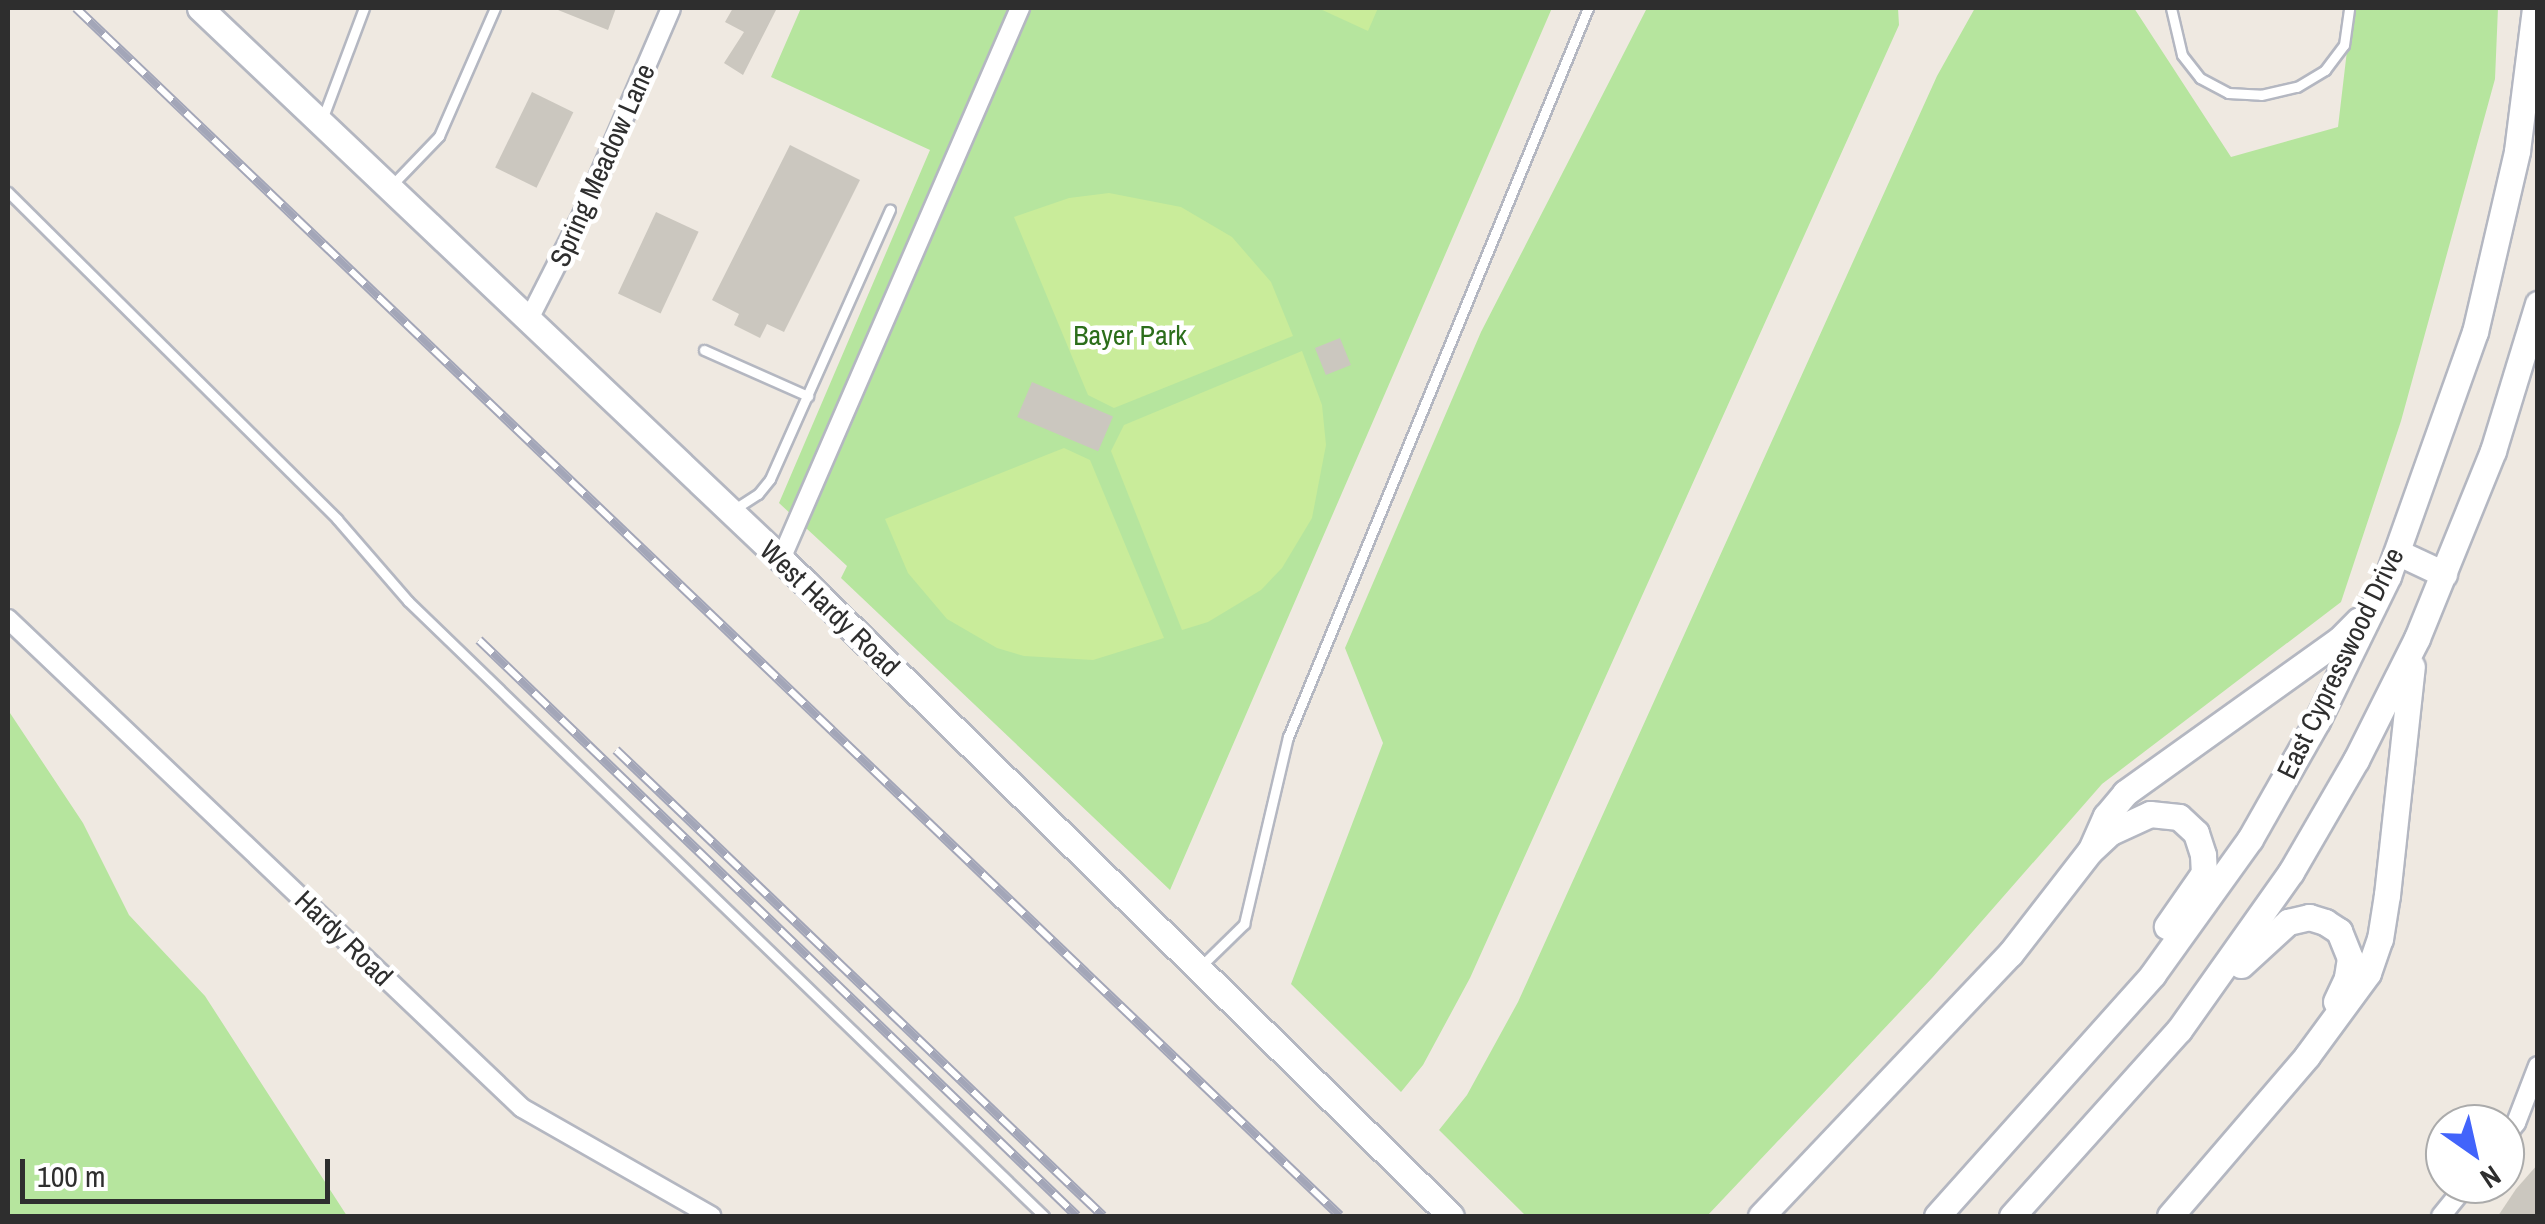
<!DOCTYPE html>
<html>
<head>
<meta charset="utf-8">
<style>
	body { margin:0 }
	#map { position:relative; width:2545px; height:1224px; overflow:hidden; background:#efe9e1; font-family:"Archivo Narrow",sans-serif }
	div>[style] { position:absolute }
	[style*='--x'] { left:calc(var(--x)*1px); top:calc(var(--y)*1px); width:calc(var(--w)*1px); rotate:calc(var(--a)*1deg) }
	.green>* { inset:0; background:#b6e59e }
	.pitch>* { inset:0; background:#c9ec9a }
	.building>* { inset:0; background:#cbc7bf; transform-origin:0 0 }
	.roads { filter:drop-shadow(2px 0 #b4b7c1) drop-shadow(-2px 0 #b4b7c1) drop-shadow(0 2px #b4b7c1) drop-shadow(0 -2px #b4b7c1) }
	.service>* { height:9px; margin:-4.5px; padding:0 4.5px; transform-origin:4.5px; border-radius:4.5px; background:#fff }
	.minor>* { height:18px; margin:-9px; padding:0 9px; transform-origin:9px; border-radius:9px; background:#fff }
	.secondary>* { height:25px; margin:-12.5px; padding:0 12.5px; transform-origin:12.5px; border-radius:12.5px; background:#fff }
	.rail>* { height:10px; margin-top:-5px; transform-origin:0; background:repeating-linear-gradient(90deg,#fff 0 19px,#a3a6b8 0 38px); box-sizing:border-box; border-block:2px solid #a3a6b8 }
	span { translate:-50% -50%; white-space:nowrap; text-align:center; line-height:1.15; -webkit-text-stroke:9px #fff; paint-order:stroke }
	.street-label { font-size:28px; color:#2e2e2e }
	.park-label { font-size:28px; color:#2c6e1b }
	.frame { position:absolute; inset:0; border:10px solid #2e2e2e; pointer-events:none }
	.north { position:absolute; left:2425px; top:1104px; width:100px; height:100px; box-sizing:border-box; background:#fff; border:2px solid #ababab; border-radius:50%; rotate:146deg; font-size:28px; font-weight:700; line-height:40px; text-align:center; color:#2e2e2e }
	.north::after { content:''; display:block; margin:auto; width:35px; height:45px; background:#4264fb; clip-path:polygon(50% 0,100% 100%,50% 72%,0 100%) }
	.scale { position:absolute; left:20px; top:1159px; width:310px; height:45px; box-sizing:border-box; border:5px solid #2e2e2e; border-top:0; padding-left:12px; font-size:30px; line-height:35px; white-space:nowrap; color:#2e2e2e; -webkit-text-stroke:8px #fff; paint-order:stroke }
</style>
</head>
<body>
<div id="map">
	<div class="green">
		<i style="clip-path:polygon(801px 8px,1552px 8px,1170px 890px,841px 578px,847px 566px,779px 503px,930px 150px,771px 77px)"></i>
		<i style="clip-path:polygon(1647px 8px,1898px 8px,1899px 25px,1470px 978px,1423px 1065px,1401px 1092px,1291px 984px,1383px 743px,1345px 648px,1481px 332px)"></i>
		<i style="clip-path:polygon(1975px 8px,2134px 8px,2231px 157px,2338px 127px,2352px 8px,2498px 8px,2495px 79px,2401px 421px,2341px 602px,2102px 784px,1932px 978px,1707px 1216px,1526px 1216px,1439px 1130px,1467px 1095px,1518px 1002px,1937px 76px)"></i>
		<i style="clip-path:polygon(8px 710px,83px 823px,129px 915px,205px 996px,347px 1216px,8px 1216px)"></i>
	</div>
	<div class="pitch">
		<i style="clip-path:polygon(1318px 8px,1378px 8px,1368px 31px)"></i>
		<i style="clip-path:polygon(1109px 193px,1181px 207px,1232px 237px,1271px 282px,1293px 336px,1114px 408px,1088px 395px,1014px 217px,1069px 198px)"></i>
		<i style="clip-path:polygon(1302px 351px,1322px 405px,1326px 445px,1312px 518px,1282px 568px,1261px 590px,1208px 622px,1182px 630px,1111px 451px,1124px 425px)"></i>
		<i style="clip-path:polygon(1064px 448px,1090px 460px,1164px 638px,1093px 660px,1024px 656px,997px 648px,947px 619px,908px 573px,885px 519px)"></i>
	</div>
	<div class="building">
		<i style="clip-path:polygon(553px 8px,616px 8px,608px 30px)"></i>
		<i style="clip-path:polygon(733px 8px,777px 8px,743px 75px,724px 63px,744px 32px,725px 22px)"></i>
		<i style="left:532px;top:92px;width:46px;height:84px;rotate:26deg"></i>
		<i style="clip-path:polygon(790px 145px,860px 180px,784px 332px,767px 324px,760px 338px,734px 325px,739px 314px,712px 300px)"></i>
		<i style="left:656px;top:212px;width:47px;height:90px;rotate:25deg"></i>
		<i style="left:1340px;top:338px;width:29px;height:27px;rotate:68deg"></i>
		<i style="left:1032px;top:382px;width:88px;height:38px;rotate:23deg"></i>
		<i style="clip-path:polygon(2538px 1164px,2538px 1216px,2498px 1216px,2516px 1189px)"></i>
	</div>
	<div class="roads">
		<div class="service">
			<i style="--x:2171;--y:8;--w:48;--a:76.8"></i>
			<i style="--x:2182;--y:55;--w:29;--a:52"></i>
			<i style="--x:2200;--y:78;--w:32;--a:28"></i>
			<i style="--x:2228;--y:93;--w:33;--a:3"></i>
			<i style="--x:2261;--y:95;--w:37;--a:-13"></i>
			<i style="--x:2297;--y:87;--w:33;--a:-31"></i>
			<i style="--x:2325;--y:70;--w:31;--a:-53"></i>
			<i style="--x:2344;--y:45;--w:37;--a:-82"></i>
			<i style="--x:323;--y:117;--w:116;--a:-69.4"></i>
			<i style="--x:390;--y:187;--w:71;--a:-46.1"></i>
			<i style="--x:439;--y:136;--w:140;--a:-66.4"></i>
			<i style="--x:8;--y:192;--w:464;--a:44.8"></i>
			<i style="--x:337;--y:519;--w:108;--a:49.1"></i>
			<i style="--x:408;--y:601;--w:885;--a:44.04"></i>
			<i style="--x:704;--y:350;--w:114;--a:23.9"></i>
			<i style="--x:733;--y:510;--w:30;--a:-33"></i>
			<i style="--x:758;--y:494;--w:19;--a:-51"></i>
			<i style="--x:770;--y:479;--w:295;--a:-66"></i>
			<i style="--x:1200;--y:967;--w:62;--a:-44.3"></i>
			<i style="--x:1244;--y:924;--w:192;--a:-76.8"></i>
			<i style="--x:1288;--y:737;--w:788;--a:-67.63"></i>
		</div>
		<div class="minor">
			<i style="--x:528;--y:321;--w:119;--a:-63"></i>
			<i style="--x:582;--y:215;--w:225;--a:-66.7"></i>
			<i style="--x:781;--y:559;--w:601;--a:-66.55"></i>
			<i style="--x:8;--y:619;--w:709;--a:43.57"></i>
			<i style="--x:522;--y:1108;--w:218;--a:29.7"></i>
			<i style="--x:2505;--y:1137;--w:18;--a:-52"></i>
			<i style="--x:2516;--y:1123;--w:61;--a:-68.9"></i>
			<i style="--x:2441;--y:1216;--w:41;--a:-50.9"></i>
		</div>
		<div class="secondary">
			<i style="--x:200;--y:8;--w:801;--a:43.48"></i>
			<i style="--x:781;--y:559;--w:938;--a:44.44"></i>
			<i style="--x:2397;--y:552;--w:52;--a:25.1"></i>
			<i style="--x:2092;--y:847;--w:34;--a:-66"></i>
			<i style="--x:2106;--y:816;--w:30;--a:-50"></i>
			<i style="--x:2125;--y:793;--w:263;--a:-35.6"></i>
			<i style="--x:2339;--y:640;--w:28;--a:-45"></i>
			<i style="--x:2241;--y:965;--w:64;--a:-42.5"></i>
			<i style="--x:2288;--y:922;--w:22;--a:-13"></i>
			<i style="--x:2309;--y:917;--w:17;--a:17"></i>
			<i style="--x:2325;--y:922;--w:17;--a:33"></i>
			<i style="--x:2339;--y:931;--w:29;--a:68"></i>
			<i style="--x:2350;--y:958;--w:20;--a:99"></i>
			<i style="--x:2347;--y:978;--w:26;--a:115"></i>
			<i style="--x:1761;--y:1216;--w:361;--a:-46.5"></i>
			<i style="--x:2010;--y:954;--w:130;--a:-52.2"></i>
			<i style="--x:2090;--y:851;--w:26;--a:-43"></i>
			<i style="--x:2109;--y:833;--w:45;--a:-24.9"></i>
			<i style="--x:2150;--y:814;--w:29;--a:6"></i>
			<i style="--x:2179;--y:817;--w:23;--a:43"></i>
			<i style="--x:2196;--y:833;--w:23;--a:72"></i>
			<i style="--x:2203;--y:855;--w:18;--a:87"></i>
			<i style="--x:2204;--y:873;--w:65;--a:124.9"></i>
			<i style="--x:1937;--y:1216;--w:324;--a:-48.2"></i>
			<i style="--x:2153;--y:974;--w:166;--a:-54.3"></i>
			<i style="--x:2250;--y:839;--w:136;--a:-60.4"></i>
			<i style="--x:2317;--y:721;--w:161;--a:-63.9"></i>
			<i style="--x:2388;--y:576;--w:259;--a:-70.4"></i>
			<i style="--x:2475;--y:332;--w:186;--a:-76.9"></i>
			<i style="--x:2517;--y:151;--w:144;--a:-82.8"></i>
			<i style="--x:2012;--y:1216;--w:250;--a:-48.1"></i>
			<i style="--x:2179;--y:1030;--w:194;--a:-54.7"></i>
			<i style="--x:2291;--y:872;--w:129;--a:-59.9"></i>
			<i style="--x:2356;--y:760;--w:136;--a:-63.4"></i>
			<i style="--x:2417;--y:638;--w:202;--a:-67.9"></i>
			<i style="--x:2493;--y:451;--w:154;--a:-73"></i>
			<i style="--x:2170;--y:1216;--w:211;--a:-49.4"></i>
			<i style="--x:2307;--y:1056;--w:103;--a:-53.7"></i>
			<i style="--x:2368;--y:973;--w:36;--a:-71"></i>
			<i style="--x:2380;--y:939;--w:45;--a:-81"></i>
			<i style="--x:2387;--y:895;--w:230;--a:-83.8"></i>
		</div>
	</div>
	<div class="rail">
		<i style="--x:76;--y:8;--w:1748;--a:43.7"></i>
		<i style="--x:479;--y:640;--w:830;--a:43.93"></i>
		<i style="--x:616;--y:750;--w:674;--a:43.74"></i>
	</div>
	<div class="street-label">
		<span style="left:602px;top:165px;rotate:-66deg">Spring Meadow Lane</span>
		<span style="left:830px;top:608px;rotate:44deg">West Hardy Road</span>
		<span style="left:2340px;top:663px;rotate:-64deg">East Cypresswood Drive</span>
		<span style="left:344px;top:938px;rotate:44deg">Hardy Road</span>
	</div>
	<div class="park-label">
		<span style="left:1130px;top:335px">Bayer Park</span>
	</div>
	<div class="frame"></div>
	<div class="north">N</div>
	<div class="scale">100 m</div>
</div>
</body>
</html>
